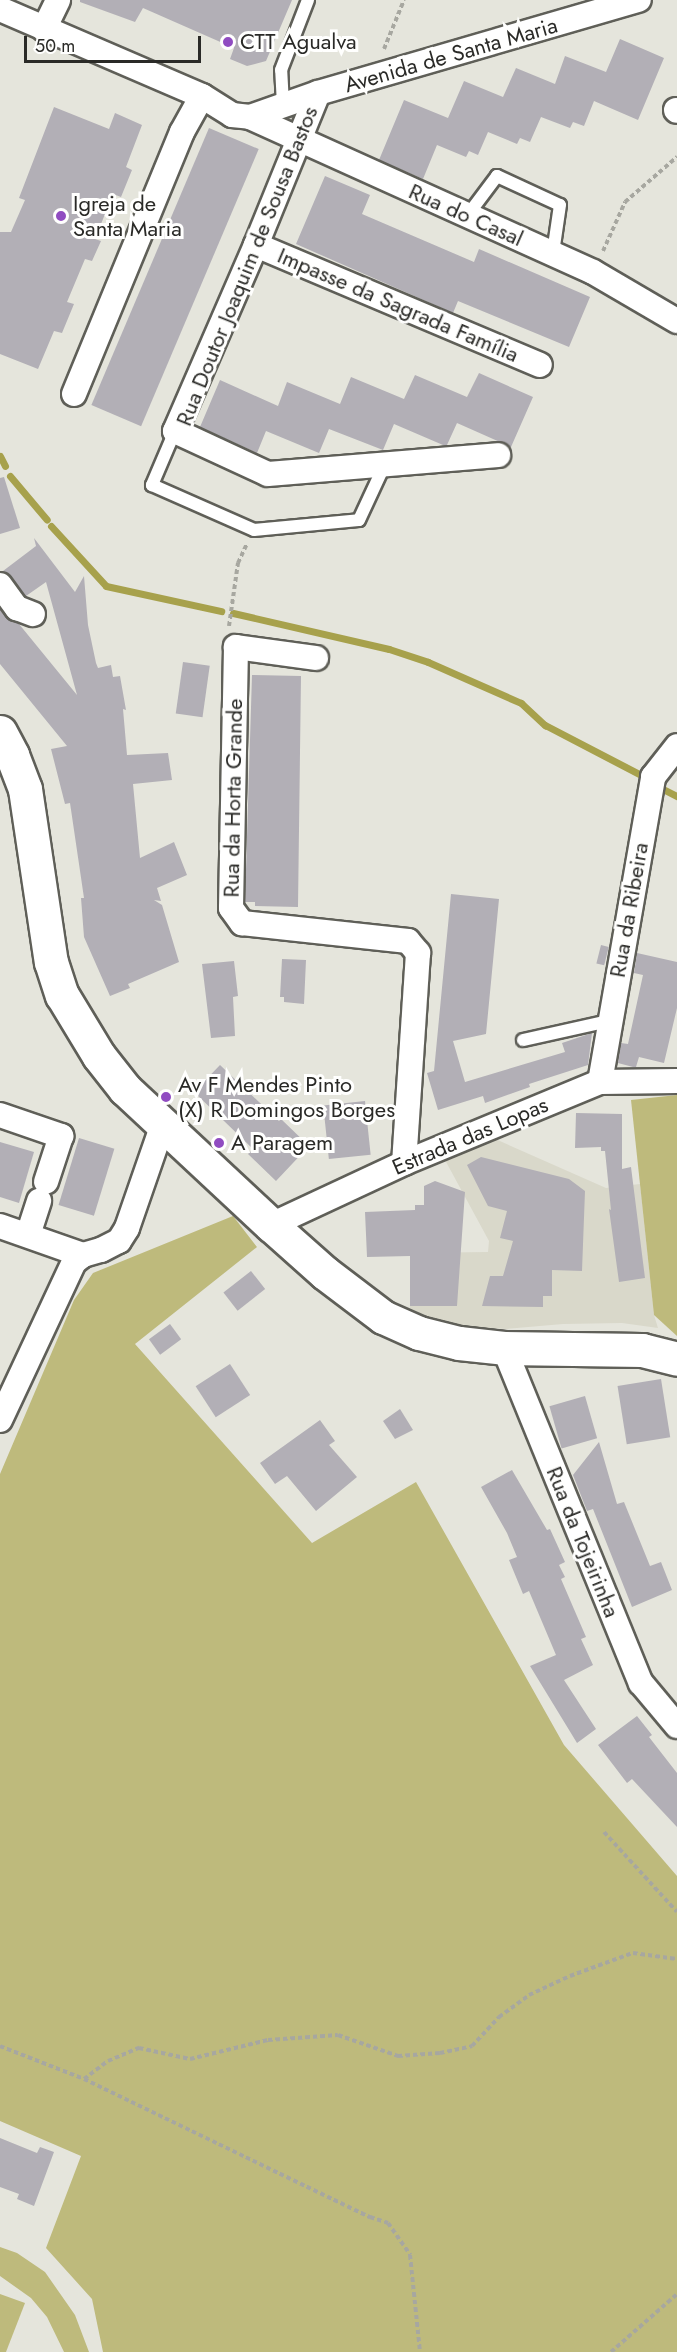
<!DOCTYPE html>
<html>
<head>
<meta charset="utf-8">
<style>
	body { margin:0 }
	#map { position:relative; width:677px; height:2352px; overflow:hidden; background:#e5e5dc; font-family:Jost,sans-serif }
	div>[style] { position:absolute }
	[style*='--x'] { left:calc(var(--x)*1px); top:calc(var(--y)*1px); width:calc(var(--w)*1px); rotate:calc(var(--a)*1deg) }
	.built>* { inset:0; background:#d9d8ca }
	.green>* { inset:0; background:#beba7c }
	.stream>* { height:7px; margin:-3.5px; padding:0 3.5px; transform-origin:3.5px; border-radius:3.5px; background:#a7a14c }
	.building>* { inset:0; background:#b2afb6; transform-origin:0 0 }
	.path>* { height:4px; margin-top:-2px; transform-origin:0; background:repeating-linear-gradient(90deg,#a7a7a0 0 4.5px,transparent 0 7.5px) }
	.roads { filter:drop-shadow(2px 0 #5f5f58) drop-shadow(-2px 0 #5f5f58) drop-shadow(0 2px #5f5f58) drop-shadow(0 -2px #5f5f58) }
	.lane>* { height:12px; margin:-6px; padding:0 6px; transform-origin:6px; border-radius:6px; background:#fff }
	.street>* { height:24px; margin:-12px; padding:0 12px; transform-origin:12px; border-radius:12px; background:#fff }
	.secondary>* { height:33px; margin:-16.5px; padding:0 16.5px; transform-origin:16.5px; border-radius:16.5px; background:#fff }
	.dots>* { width:16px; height:16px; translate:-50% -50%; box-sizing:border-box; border:3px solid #fffffe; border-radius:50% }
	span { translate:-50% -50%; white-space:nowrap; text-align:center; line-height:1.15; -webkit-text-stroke:6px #fffffe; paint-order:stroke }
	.poi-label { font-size:22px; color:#2a2a27 }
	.left { translate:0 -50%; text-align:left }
	.street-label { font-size:22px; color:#2a2a27 }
	.scale { position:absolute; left:24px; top:36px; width:177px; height:27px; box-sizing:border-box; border:3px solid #2a2a27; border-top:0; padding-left:8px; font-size:18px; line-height:21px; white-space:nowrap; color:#2a2a27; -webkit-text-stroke:4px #fffffe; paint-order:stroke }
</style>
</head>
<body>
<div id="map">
	<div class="built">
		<i style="clip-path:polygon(493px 1138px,606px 1188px,640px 1184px,654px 1315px,658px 1328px,622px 1323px,563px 1324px,506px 1329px,463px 1326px,427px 1317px,410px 1308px,410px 1253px,488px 1252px,489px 1241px,445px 1160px)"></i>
	</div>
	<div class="green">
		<i style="clip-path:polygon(677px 1095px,677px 1336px,654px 1315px,631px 1100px)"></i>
		<i style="clip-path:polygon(233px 1216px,257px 1247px,135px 1344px,312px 1543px,416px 1482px,564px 1745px,677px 1876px,677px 2352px,103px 2352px,92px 2299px,46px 2248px,81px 2156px,0 2121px,0 1474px,74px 1300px,93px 1273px)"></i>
		<i style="clip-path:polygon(0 2247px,17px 2253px,45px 2272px,75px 2315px,89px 2352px,64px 2352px,47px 2317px,31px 2298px,0 2276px)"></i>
		<i style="clip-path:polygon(0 2294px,25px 2303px,6px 2352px,0 2352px)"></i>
	</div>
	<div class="stream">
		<i style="--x:0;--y:456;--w:11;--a:63"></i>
		<i style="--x:10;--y:476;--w:57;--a:49.9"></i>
		<i style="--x:51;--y:526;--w:81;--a:47.5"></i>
		<i style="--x:106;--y:586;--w:118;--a:12.3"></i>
		<i style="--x:233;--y:613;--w:160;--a:13"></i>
		<i style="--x:389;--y:649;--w:41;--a:18.4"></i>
		<i style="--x:428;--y:662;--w:102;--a:23.8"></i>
		<i style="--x:521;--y:703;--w:33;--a:43"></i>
		<i style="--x:545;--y:725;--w:108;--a:27.5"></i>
		<i style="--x:655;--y:785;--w:25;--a:27"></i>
	</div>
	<div class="building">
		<i style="clip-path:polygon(80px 0,292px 0,266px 61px,247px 66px,230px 59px,234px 48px,143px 8px,135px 22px,80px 2px)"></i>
		<i style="clip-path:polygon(620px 39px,664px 58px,638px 120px,594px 101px,584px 126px,573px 122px,570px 128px,541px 117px,530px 142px,520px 138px,517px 144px,488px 132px,478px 155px,469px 151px,466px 157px,437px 145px,423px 179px,379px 160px,404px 100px,448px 118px,464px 81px,503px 97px,516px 68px,555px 84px,565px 56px,606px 72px)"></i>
		<i style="clip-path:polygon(54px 107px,109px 129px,115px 113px,142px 125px,126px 167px,132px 170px,121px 197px,113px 194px,95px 239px,101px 241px,92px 261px,85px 259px,67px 302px,74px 304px,62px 333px,54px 331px,38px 369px,0 354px,0 232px,11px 232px,25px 200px,19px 198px)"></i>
		<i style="left:209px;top:128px;width:54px;height:301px;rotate:23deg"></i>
		<i style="clip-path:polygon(325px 176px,370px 195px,362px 214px,474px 262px,479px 249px,590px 297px,569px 347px,458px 301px,453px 313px,296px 244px)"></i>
		<i style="clip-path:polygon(479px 373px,533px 397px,511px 447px,457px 423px,447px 445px,443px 445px,394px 424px,383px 450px,329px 429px,319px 453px,266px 431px,257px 453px,200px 427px,220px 380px,278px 406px,287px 382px,340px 404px,351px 377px,404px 399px,415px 375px,467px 397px)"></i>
		<i style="clip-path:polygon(4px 477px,20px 528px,0 534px,0 478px)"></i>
		<i style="clip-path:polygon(34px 538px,75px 592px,84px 576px,88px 625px,96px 663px,98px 668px,111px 665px,113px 677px,120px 676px,126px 710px,123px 709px,127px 755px,168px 753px,172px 780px,133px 784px,140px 858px,174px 842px,187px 875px,157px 888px,161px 901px,154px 900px,162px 905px,179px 962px,128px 984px,130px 988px,110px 996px,84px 937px,81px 898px,84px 898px,70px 803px,65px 804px,51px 749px,67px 746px,0 664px,0 609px,6px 617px,19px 624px,77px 695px,46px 582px,26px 596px,11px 577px,3px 571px,36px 546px)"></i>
		<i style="left:183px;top:662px;width:27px;height:52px;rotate:8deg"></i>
		<i style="clip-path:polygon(252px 675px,301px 676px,298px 907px,255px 906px,255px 902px,245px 902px)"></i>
		<i style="clip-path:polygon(451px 894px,499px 899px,486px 1034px,453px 1041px,465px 1082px,565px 1052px,562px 1043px,592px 1033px,588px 1065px,529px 1084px,530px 1087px,485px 1103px,483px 1096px,438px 1110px,427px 1073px,434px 1071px)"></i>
		<i style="left:601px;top:945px;width:8px;height:19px;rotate:14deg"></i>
		<i style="clip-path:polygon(637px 953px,677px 962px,677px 1008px,664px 1063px,639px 1057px,636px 1067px,633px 1067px,618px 1063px,621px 1043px,628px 1044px,643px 975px,634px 973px)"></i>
		<i style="clip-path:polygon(282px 959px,306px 960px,304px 1004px,284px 1002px,284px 997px,280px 997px)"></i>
		<i style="clip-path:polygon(234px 961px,238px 996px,233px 997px,235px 1036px,211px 1038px,202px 964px)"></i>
		<i style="clip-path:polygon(220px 1065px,279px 1121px,281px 1119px,309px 1146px,276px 1181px,248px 1154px,253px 1149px,194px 1092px)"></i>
		<i style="left:365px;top:1101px;width:54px;height:42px;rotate:84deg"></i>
		<i style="clip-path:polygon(576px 1113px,622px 1114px,622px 1169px,631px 1167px,645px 1278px,619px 1282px,609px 1209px,611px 1210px,605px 1151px,601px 1151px,601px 1147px,575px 1148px)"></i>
		<i style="left:79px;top:1138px;width:37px;height:70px;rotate:17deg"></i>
		<i style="clip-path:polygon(0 1142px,34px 1152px,19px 1203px,0 1197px)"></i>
		<i style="clip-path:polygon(481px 1157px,569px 1179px,585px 1191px,582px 1271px,552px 1270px,552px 1296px,543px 1296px,543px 1307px,482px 1306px,490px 1276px,503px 1276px,513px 1241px,500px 1238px,507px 1211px,488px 1206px,467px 1165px)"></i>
		<i style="clip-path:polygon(435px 1181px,465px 1192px,457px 1306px,410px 1306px,410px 1256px,367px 1257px,365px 1212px,415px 1210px,415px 1205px,424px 1205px,424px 1186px)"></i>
		<i style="left:251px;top:1271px;width:23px;height:35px;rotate:52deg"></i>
		<i style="left:170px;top:1324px;width:19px;height:26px;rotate:54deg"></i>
		<i style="left:230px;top:1364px;width:37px;height:41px;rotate:57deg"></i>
		<i style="left:661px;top:1379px;width:59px;height:44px;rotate:81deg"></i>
		<i style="left:585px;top:1396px;width:44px;height:37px;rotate:74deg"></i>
		<i style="clip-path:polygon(400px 1409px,413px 1430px,395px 1439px,383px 1421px)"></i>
		<i style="clip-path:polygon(320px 1420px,335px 1441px,329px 1445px,357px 1477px,316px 1511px,287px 1476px,275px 1484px,260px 1463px)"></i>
		<i style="clip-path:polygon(599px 1442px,617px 1504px,624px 1502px,650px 1566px,661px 1562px,672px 1590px,632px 1607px,593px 1509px,587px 1511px,573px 1475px)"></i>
		<i style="clip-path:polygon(512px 1470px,547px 1530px,550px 1529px,565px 1562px,559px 1565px,565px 1577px,561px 1579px,586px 1637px,581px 1639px,593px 1665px,564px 1680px,596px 1729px,577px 1743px,530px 1666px,556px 1655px,529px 1591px,523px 1594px,509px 1560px,517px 1557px,507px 1533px,481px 1487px)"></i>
		<i style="clip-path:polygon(637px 1716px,652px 1735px,649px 1737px,677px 1773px,677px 1827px,632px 1779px,627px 1783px,598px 1745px)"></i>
		<i style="clip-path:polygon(0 2138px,37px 2153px,40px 2147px,54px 2152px,34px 2206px,17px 2199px,19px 2194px,0 2187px)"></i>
	</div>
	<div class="path">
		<i style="--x:384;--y:49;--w:53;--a:-67.8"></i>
		<i style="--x:603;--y:251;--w:54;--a:-65.8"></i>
		<i style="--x:625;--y:202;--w:69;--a:-40.9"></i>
		<i style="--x:229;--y:626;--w:64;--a:-81.9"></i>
		<i style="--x:238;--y:563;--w:21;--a:-65"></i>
		<i style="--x:604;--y:1832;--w:108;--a:47.6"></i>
		<i style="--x:0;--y:2046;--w:90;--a:21.4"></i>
		<i style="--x:84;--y:2079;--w:318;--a:25.8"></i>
		<i style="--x:370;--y:2217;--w:19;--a:18"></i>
		<i style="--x:388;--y:2223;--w:39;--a:55"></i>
		<i style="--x:410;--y:2255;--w:98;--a:84.1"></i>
		<i style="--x:84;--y:2079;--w:30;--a:-37"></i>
		<i style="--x:108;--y:2061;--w:34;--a:-23"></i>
		<i style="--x:139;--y:2048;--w:52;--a:12.2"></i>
		<i style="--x:190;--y:2059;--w:80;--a:-13.7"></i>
		<i style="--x:268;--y:2040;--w:70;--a:-4.1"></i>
		<i style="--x:338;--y:2035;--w:64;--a:19.3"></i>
		<i style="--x:398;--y:2056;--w:42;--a:-4.1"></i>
		<i style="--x:440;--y:2053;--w:33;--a:-12"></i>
		<i style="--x:472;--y:2046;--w:40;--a:-47"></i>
		<i style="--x:499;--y:2017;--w:37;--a:-36"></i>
		<i style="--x:529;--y:1995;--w:45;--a:-24.9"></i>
		<i style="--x:570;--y:1976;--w:67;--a:-20.1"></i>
		<i style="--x:633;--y:1953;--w:44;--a:7.8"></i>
		<i style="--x:611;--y:2352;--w:88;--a:-41.3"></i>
	</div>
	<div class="roads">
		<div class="lane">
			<i style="--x:283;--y:105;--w:35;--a:-93"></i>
			<i style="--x:281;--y:70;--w:75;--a:-68.9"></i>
			<i style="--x:467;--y:216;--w:50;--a:-53.1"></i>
			<i style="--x:497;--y:176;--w:69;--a:24.7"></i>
			<i style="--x:560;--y:205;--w:49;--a:98.3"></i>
			<i style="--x:175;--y:431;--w:59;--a:113.1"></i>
			<i style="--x:152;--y:485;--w:111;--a:23.8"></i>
			<i style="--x:254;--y:530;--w:105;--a:-5.4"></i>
			<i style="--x:359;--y:520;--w:62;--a:-65.1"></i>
			<i style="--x:523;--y:1040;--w:88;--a:-12.5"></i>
		</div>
		<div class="street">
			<i style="--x:0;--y:9;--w:220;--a:23.3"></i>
			<i style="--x:202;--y:96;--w:36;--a:32"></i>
			<i style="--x:232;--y:115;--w:18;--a:6"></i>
			<i style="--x:250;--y:117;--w:72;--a:-19.4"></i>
			<i style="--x:318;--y:93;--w:334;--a:-16.2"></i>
			<i style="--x:44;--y:29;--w:32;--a:-64"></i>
			<i style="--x:318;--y:93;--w:164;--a:112.2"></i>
			<i style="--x:256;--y:245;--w:203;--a:113.5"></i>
			<i style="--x:175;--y:431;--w:102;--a:24.8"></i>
			<i style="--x:268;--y:474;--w:231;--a:-4.7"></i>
			<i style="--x:676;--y:110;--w:1;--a:45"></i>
			<i style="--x:250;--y:117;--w:376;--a:24.3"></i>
			<i style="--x:593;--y:272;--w:97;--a:30.3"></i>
			<i style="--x:256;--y:245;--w:308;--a:22.9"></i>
			<i style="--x:74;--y:394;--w:283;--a:-67.6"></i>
			<i style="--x:182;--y:132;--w:41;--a:-60.9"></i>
			<i style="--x:0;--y:585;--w:29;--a:54"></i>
			<i style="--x:17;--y:608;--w:17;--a:21"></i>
			<i style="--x:316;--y:658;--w:81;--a:-172.2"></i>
			<i style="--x:236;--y:647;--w:261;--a:91.1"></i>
			<i style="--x:231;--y:908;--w:19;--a:54"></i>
			<i style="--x:242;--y:923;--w:167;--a:6.2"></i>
			<i style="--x:408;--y:941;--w:16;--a:50"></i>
			<i style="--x:418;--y:953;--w:210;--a:93.8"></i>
			<i style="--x:600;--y:1082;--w:310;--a:-80.1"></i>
			<i style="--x:653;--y:777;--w:39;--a:-52"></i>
			<i style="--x:0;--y:1115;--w:65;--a:19"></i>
			<i style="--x:61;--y:1136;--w:48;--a:108.1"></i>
			<i style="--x:271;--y:1225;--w:147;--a:-25"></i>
			<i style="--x:404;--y:1163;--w:212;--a:-22.5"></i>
			<i style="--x:600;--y:1082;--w:77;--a:-0.7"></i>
			<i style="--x:0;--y:1226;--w:88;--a:19.3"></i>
			<i style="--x:28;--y:1235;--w:36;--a:-72"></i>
			<i style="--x:504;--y:1348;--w:362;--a:67.8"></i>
			<i style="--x:641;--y:1683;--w:56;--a:50.1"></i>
			<i style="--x:0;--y:1420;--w:174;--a:-64.9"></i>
			<i style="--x:74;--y:1262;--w:11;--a:-38"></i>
			<i style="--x:83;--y:1255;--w:19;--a:-16"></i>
			<i style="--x:101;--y:1250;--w:20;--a:-27"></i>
			<i style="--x:119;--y:1241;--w:15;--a:-58"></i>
			<i style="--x:127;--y:1228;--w:110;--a:-70.9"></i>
		</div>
		<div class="secondary">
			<i style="--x:0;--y:732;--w:26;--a:62"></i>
			<i style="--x:12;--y:755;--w:36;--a:69"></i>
			<i style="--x:25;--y:789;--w:175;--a:81.5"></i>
			<i style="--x:51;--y:962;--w:35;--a:72"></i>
			<i style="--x:62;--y:995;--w:71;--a:58.8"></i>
			<i style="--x:99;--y:1056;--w:42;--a:51.8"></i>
			<i style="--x:125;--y:1089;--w:200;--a:43"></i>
			<i style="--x:271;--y:1225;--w:72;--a:41.6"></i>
			<i style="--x:325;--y:1273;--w:73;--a:37.2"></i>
			<i style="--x:383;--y:1317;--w:39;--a:24"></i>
			<i style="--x:419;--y:1333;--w:41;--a:14"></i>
			<i style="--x:459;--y:1343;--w:45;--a:6.3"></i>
			<i style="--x:504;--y:1348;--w:138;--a:0.8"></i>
			<i style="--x:642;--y:1350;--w:36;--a:14"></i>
		</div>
	</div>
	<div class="dots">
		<i style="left:228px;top:42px;background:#904cc1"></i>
		<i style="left:61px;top:216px;background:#904cc1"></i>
		<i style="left:166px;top:1097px;background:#904cc1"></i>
		<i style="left:219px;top:1143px;background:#904cc1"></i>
	</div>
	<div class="poi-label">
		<span class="left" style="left:240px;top:42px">CTT Agualva</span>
		<span class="left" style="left:73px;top:216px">Igreja de<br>Santa Maria</span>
		<span class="left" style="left:178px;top:1097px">Av F Mendes Pinto<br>(X) R Domingos Borges</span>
		<span class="left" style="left:231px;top:1143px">A Paragem</span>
	</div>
	<div class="street-label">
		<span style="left:451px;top:55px;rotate:-16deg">Avenida de Santa Maria</span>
		<span style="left:466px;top:215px;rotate:24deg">Rua do Casal</span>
		<span style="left:247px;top:266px;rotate:-68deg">Rua Doutor Joaquim de Sousa Bastos</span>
		<span style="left:398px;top:305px;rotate:23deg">Impasse da Sagrada Família</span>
		<span style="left:233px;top:798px;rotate:-89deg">Rua da Horta Grande</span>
		<span style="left:629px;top:910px;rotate:-80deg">Rua da Ribeira</span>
		<span style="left:470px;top:1136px;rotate:-23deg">Estrada das Lopas</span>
		<span style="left:583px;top:1542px;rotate:68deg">Rua da Tojeirinha</span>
	</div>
	<div class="scale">50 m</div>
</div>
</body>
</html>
